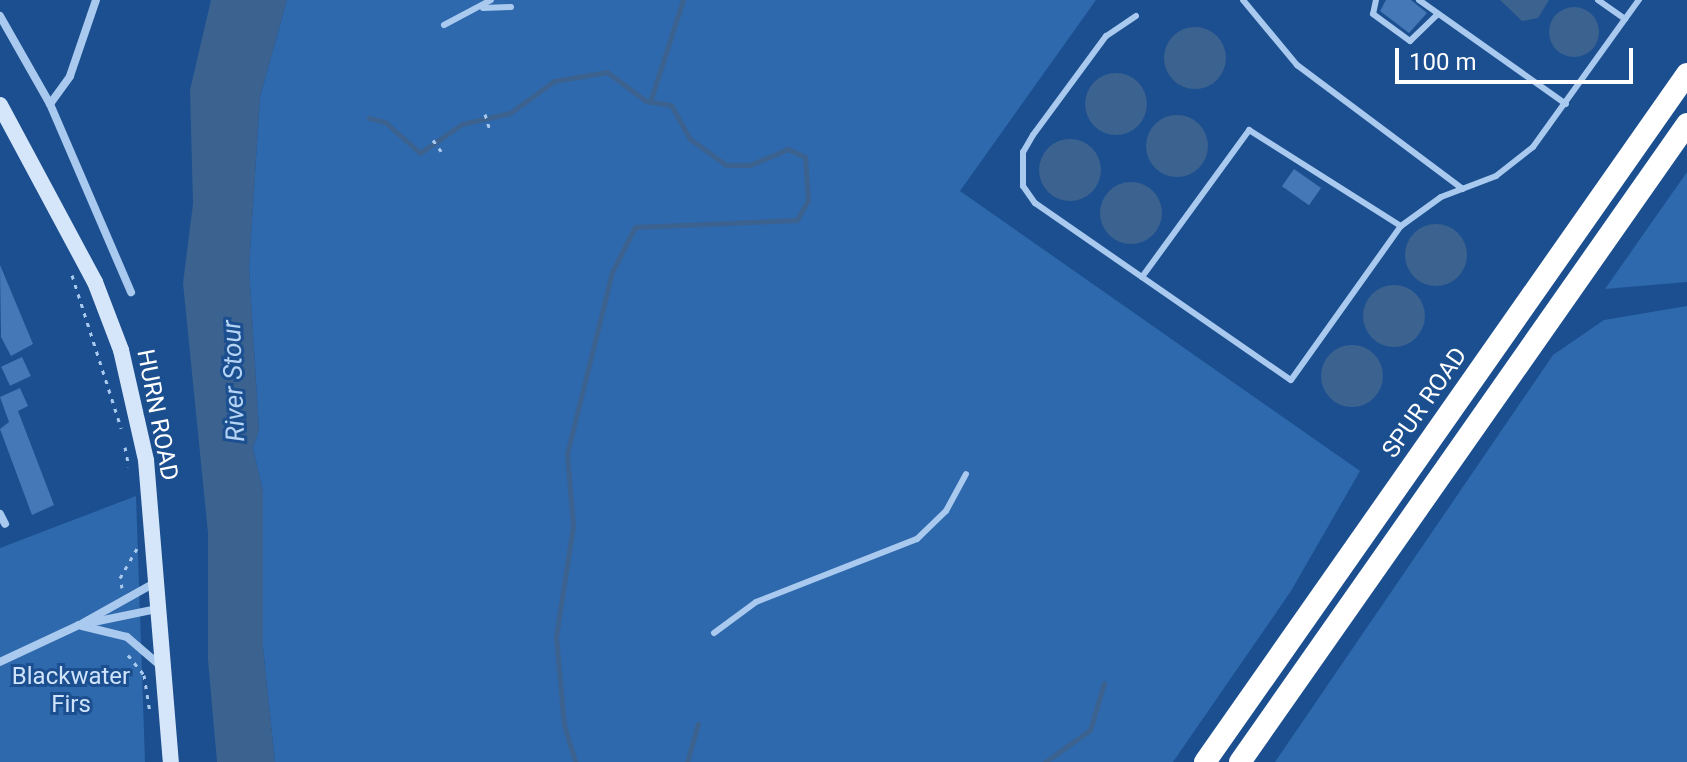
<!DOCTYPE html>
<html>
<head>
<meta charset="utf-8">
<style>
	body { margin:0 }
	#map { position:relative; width:1687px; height:762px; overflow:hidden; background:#1b4f8f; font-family:Roboto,sans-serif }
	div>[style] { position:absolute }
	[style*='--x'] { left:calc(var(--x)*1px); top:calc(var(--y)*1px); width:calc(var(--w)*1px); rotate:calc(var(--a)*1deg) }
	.green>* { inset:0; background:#2e69ad }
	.water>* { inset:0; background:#3c6290 }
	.round { border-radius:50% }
	.stream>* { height:5px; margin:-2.5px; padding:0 2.5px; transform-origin:2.5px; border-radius:2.5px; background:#3c6290 }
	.building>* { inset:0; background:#4478b7; transform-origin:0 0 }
	.path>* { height:3px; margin-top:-1.5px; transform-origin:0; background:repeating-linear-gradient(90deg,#a9c9ee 0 4px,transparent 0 10px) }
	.lane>* { height:6px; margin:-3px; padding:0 3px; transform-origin:3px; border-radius:3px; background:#a9c9ee }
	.street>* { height:8px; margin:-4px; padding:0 4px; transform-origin:4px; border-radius:4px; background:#a9c9ee }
	.secondary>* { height:16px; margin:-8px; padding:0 8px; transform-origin:8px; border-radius:8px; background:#d6e6fa }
	.highway>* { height:22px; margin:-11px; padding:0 11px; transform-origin:11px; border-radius:11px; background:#fff }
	span { translate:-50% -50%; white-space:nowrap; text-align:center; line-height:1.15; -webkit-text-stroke:6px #1b4f8f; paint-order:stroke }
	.street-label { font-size:24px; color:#fff }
	.park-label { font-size:24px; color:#cfe3fa }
	.water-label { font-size:26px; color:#b5d3f5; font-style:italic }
	.scale { position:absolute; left:1395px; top:48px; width:238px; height:36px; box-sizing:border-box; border:4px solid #fff; border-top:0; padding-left:10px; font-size:24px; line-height:28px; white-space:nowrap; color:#fff; -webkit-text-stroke:6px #1b4f8f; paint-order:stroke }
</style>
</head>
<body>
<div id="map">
	<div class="green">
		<i style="clip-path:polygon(287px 0,1096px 0,960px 191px,1360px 471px,1291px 591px,1173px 762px,275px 762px,263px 648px,263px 491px,253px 448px,259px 430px,249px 268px,260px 97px)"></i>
		<i style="clip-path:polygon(1687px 172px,1687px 282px,1605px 289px)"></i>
		<i style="clip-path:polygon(1687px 306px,1687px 762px,1275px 762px,1553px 355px,1604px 320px)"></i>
		<i style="clip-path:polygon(136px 496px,145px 762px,0 762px,0 548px)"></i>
	</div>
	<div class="water">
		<i style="clip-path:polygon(211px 0,287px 0,260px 97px,249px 268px,259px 431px,253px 448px,263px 491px,263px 648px,275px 762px,217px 762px,208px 660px,208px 533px,183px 283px,193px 204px,190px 90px)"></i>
		<i style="clip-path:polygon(1500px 0,1549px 0,1538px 18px,1522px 21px)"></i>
		<i class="round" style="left:1549px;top:7px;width:50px;height:50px"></i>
		<i class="round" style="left:1164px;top:27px;width:62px;height:62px"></i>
		<i class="round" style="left:1085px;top:73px;width:62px;height:62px"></i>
		<i class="round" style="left:1146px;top:115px;width:62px;height:62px"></i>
		<i class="round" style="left:1039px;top:139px;width:62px;height:62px"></i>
		<i class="round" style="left:1100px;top:182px;width:62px;height:62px"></i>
		<i class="round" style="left:1405px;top:224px;width:62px;height:62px"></i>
		<i class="round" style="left:1363px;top:285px;width:62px;height:62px"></i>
		<i class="round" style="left:1321px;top:345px;width:62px;height:62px"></i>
	</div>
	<div class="stream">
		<i style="--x:650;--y:102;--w:107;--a:-72.1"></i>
		<i style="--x:369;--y:118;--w:16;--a:14"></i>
		<i style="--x:385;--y:122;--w:47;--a:41.5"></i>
		<i style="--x:420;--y:153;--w:51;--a:-34.6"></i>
		<i style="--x:462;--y:124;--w:49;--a:-12.9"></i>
		<i style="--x:510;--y:113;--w:54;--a:-36"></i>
		<i style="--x:554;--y:81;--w:54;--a:-9.6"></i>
		<i style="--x:607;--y:72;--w:49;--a:36.6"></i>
		<i style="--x:646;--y:101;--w:25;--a:9"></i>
		<i style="--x:671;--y:105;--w:39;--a:61"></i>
		<i style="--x:690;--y:139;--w:44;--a:35.8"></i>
		<i style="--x:726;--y:165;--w:24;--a:0"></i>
		<i style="--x:750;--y:165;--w:41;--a:-22.8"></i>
		<i style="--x:788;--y:149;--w:19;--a:25"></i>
		<i style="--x:805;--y:157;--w:43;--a:86"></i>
		<i style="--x:808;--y:200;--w:23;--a:119"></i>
		<i style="--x:797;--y:220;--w:162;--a:177.5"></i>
		<i style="--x:635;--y:227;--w:51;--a:117.1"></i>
		<i style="--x:612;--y:272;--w:187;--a:103.9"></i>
		<i style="--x:567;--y:454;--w:72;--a:85.2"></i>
		<i style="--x:573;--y:526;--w:112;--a:98.7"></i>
		<i style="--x:556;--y:637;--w:88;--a:84.8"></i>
		<i style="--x:564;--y:725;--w:39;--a:73"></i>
		<i style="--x:687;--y:762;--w:40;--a:-74"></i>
		<i style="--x:1045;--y:762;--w:55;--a:-35.4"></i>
		<i style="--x:1090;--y:730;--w:49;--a:-73.4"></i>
	</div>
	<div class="building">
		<i style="clip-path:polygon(1386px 0,1411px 0,1427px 13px,1409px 33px,1380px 11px)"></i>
		<i style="left:1294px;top:169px;width:33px;height:21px;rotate:35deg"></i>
		<i style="clip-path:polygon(0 265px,33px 344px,11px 356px,1px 337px)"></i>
		<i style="left:22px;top:357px;width:21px;height:23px;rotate:65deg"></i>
		<i style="clip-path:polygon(20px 388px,28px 406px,18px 411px,54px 505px,32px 515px,0 429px,9px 422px,0 397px)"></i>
	</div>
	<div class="path">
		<i style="--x:485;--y:114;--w:14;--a:73"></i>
		<i style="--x:433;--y:140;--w:14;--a:54"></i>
		<i style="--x:72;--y:275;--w:161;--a:72.2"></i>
		<i style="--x:125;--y:447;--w:20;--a:79"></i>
		<i style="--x:122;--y:588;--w:10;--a:-101"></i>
		<i style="--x:120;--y:578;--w:34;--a:-60"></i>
		<i style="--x:128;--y:655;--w:26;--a:51"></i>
		<i style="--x:144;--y:675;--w:39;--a:81"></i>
	</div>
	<div class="lane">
		<i style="--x:1243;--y:0;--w:85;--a:50.3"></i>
		<i style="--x:1297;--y:65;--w:207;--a:36.8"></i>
		<i style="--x:1376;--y:0;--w:14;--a:102"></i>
		<i style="--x:1373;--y:14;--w:46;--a:36.1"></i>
		<i style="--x:1410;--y:41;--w:39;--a:-44"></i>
		<i style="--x:1419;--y:0;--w:180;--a:35.3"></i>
		<i style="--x:1598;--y:0;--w:33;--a:35"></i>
		<i style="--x:1625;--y:19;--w:24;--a:-54"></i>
		<i style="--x:483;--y:8;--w:28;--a:-2"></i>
		<i style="--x:1136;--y:16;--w:36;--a:146"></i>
		<i style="--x:1106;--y:36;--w:123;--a:126.4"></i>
		<i style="--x:1033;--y:135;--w:20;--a:120"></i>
		<i style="--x:1023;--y:152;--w:34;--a:90"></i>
		<i style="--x:1023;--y:186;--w:21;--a:55"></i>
		<i style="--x:1035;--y:203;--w:311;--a:34.7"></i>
		<i style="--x:1291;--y:380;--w:189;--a:-54.5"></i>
		<i style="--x:1401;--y:226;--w:49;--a:-35.9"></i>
		<i style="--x:1441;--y:197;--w:59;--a:-20.9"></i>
		<i style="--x:1496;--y:176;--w:47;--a:-38.1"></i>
		<i style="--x:1533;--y:147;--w:158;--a:-54.3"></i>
		<i style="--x:444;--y:25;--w:53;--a:-28"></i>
		<i style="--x:1142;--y:277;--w:182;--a:-53.9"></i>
		<i style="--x:1249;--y:130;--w:180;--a:32.3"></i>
		<i style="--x:714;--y:633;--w:52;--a:-36.4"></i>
		<i style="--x:756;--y:602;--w:173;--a:-21.4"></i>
		<i style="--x:917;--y:539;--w:40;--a:-44"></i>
		<i style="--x:946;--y:511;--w:42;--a:-61.6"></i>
	</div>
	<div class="street">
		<i style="--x:0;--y:16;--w:101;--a:60.4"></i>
		<i style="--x:50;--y:104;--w:205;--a:66.7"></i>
		<i style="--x:50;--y:104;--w:34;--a:-54"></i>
		<i style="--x:70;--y:76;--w:80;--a:-71.1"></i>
		<i style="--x:0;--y:514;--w:11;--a:63"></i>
		<i style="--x:83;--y:623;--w:84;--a:-29.3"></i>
		<i style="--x:82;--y:626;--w:46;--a:13.7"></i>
		<i style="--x:127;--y:637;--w:48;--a:40.7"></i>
		<i style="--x:0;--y:662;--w:87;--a:-25.1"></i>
		<i style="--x:79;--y:625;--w:80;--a:-11.6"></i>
	</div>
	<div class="secondary">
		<i style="--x:0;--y:105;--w:201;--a:61.8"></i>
		<i style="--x:95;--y:282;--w:73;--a:69.1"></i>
		<i style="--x:121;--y:350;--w:113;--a:77.2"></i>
		<i style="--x:146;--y:460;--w:303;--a:85.3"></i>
	</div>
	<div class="highway">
		<i style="--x:1205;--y:762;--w:840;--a:-54.99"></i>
		<i style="--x:1240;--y:762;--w:779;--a:-54.98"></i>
	</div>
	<div class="street-label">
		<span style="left:1425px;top:403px;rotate:-55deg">SPUR ROAD</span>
		<span style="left:157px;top:415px;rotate:79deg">HURN ROAD</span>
	</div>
	<div class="park-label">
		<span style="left:71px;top:691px">Blackwater<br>Firs</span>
	</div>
	<div class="water-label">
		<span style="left:234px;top:381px;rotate:-92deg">River Stour</span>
	</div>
	<div class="scale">100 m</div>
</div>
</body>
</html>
